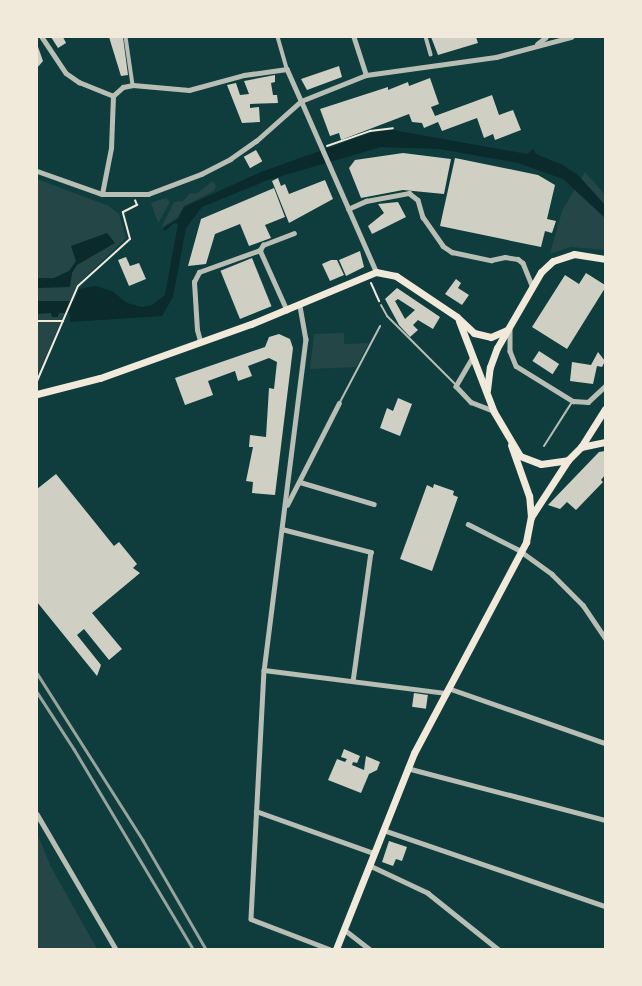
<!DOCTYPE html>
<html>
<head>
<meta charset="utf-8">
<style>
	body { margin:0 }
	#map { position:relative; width:642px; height:986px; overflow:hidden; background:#0f3d3e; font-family:Helvetica,sans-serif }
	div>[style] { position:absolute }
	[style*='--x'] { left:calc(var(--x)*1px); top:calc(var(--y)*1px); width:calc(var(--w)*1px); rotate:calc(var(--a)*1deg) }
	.green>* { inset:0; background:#244646 }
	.water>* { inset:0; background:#0a2a2b }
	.building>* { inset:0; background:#cfcfc3; transform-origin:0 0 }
	.path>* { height:2px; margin:-1px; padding:0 1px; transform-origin:1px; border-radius:1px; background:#f1e9da }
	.service>* { height:2px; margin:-1px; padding:0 1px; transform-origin:1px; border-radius:1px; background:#b8beb3 }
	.pedestrian>* { height:3.5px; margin:-1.75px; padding:0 1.75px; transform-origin:1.75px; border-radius:1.75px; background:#b8beb3 }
	.minor>* { height:4.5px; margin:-2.25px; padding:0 2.25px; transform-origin:2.25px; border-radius:2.25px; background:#b8beb3 }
	.tertiary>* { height:5px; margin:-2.5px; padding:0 2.5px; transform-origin:2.5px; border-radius:2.5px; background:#b8beb3 }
	.trunk>* { height:7px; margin:-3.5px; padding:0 3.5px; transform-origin:3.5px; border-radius:3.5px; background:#f1e9da }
	.rail>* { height:2.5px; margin:-1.25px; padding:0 1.25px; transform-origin:1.25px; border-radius:1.25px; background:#97a49c }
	span { translate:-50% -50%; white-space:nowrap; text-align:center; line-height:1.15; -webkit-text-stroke:5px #f1e9da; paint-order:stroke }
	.frame { position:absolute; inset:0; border:38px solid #f1e9da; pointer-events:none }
</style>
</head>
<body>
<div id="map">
	<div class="green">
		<i style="clip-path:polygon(585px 172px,605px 195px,605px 250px,571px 247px,550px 254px,562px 211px)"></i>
		<i style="clip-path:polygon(37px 179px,109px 206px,119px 214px,126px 238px,77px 285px,37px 376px)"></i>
		<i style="clip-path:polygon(213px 181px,216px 186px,214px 191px,184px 206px,177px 218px,161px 228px,174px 202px,183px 201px,190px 193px,196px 194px)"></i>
		<i style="clip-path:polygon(166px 198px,170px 202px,158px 223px,151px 203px)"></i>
		<i style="clip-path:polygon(344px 333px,344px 344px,369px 343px,356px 367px,310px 369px,314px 334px)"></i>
		<i style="clip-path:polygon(37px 833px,51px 867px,97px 949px,37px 949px)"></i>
	</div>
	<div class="water">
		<i style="clip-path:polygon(393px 130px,527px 154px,533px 149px,536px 154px,563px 165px,578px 175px,605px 205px,605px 218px,563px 179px,518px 163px,439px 149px,381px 147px,268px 180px,202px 207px,186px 228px,173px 297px,162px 316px,70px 322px,70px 313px,59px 313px,58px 317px,52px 317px,51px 313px,37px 314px,37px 301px,74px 301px,79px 289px,95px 286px,112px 291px,127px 303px,142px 307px,152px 305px,165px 295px,178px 224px,174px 223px,165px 231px,163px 228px,178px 219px,184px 207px,261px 172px,373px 132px)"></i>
		<i style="clip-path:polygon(107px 233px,115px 243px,77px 265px,72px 273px,70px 287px,37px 288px,37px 278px,54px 278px,69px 271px,76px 261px,71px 246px)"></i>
	</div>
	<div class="building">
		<i style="clip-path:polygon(51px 37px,63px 37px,66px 43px,58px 48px)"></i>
		<i style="clip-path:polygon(109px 37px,123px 37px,128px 75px,121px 76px)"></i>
		<i style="clip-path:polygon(431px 37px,476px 37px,478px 43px,438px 55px)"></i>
		<i style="clip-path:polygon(37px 44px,43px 61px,37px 68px)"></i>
		<i style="clip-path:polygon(339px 66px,342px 77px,307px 90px,301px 79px)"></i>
		<i style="clip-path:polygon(275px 75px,275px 82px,271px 83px,273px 95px,277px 95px,278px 103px,250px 104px,250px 108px,259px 107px,260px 122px,242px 123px,227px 85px,236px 83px,240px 95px,249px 94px,244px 81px)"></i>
		<i style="clip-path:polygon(430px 78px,439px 104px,431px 107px,435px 116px,492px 95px,499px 115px,513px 110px,521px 130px,495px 140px,493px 134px,484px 138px,477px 118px,442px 131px,438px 122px,424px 128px,422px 123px,412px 122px,409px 114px,341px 140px,339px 133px,330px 136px,320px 109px,388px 87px,388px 90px,408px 82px,409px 86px)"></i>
		<i style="left:256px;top:150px;width:13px;height:14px;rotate:61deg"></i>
		<i style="clip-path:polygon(403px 153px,451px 159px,444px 194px,403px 190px,361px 198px,349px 168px,355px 160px)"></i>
		<i style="clip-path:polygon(455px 158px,538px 175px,555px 185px,547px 219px,556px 221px,552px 233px,545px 231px,541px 247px,440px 226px)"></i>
		<i style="clip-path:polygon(278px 178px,281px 186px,285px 184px,289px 194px,325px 180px,333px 199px,289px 223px,272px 181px)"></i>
		<i style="clip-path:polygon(274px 188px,285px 217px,265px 225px,271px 238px,249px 246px,240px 224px,215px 234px,206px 264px,188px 266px,201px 219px)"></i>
		<i style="clip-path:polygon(398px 202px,406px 217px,372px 234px,368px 226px,384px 213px,378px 204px)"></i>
		<i style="clip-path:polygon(360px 251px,364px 267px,346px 276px,339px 260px)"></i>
		<i style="clip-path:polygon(126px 257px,130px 266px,139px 263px,146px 279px,129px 286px,118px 260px)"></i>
		<i style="left:252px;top:258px;width:52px;height:34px;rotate:68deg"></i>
		<i style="clip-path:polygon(331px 260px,337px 260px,344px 275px,330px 281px,322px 264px)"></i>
		<i style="clip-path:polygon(586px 273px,605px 285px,605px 288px,567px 349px,532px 327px,565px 275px,579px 284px)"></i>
		<i style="clip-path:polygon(456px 279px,461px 283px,458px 288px,469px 295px,462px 305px,445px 294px)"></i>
		<i style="clip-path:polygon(evenodd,397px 288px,440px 317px,433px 329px,418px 320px,413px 325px,418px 330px,410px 337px,399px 325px,385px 299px,397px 288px,398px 299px,415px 310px,405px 319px,395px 301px,398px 299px)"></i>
		<i style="clip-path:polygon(279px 334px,290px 339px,293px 348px,275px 495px,252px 493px,253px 482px,246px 481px,253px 447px,249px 447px,250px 435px,266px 437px,269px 388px,274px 389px,277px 362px,269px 358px,248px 366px,252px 376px,238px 381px,235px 371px,208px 381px,213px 395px,185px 405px,175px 378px,265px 347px,269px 337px)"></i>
		<i style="left:539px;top:351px;width:24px;height:12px;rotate:33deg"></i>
		<i style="clip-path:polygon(598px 352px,605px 361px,602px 367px,597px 366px,593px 384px,570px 381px,572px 362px,591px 365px)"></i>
		<i style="clip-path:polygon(398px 398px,412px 404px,400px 436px,380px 428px,387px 408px,393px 411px)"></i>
		<i style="clip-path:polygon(605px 451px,605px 475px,601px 480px,603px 482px,576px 510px,567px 502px,560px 509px,548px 505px,599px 452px)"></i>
		<i style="clip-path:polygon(56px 474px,114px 546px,119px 542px,137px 564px,133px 568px,140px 573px,92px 613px,122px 649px,109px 660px,84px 629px,77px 635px,101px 665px,97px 676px,37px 602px,37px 489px)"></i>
		<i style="clip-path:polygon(434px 484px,454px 491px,453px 495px,458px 497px,432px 571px,400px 559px,427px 485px,433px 488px)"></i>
		<i style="left:414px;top:693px;width:14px;height:14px;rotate:8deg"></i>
		<i style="clip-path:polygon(344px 749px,360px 756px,357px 763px,353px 762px,352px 765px,364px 770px,366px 756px,380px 762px,377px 770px,369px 774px,361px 793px,328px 780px,337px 759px,345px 762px,347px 759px,341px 757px)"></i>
		<i style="clip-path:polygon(389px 841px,407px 847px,402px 861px,396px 859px,393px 866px,382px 862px)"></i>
	</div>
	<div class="path">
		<i style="--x:327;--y:146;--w:46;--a:-19.2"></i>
		<i style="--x:370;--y:131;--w:23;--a:-7"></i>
		<i style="--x:371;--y:283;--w:20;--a:66"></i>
		<i style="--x:37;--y:321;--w:26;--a:0"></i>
		<i style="--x:37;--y:381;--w:103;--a:-66.7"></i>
		<i style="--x:78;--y:286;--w:70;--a:-42.1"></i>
		<i style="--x:130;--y:239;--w:28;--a:-105"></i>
		<i style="--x:123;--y:212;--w:16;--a:-27"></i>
		<i style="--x:137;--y:205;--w:5;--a:-112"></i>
	</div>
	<div class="service">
		<i style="--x:381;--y:305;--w:13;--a:61"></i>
		<i style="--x:387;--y:316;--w:98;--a:45"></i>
		<i style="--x:340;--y:402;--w:86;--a:-62.2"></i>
		<i style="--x:544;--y:446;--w:52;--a:-57.5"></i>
	</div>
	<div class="pedestrian">
		<i style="--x:126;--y:37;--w:49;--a:81.7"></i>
		<i style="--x:278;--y:37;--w:32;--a:74"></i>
		<i style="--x:426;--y:37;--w:18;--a:74"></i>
	</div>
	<div class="minor">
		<i style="--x:42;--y:37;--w:43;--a:56.3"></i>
		<i style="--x:66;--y:73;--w:16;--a:35"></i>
		<i style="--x:79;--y:82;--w:37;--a:22"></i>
		<i style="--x:354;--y:37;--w:40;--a:72"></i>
		<i style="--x:113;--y:96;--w:13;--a:-42"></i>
		<i style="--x:123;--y:87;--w:10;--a:-11"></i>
		<i style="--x:133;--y:85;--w:56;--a:5.1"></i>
		<i style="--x:189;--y:90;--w:57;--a:-15.3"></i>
		<i style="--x:244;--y:75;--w:43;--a:-7.9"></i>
		<i style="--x:287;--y:69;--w:35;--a:66"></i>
		<i style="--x:102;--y:194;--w:47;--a:-78.9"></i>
		<i style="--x:111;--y:148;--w:52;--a:-87.8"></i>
		<i style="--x:348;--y:209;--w:20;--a:-24"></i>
		<i style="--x:366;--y:201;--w:44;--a:-10.5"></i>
		<i style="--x:409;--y:193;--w:11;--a:38"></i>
		<i style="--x:418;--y:200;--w:18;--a:74"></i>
		<i style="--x:423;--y:217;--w:35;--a:55"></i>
		<i style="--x:443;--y:246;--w:11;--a:34"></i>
		<i style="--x:452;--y:252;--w:40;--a:12"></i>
		<i style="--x:491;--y:260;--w:14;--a:-12"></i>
		<i style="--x:505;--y:257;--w:13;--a:9"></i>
		<i style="--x:518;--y:259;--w:6;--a:39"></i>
		<i style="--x:523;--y:263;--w:24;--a:68"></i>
		<i style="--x:260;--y:250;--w:66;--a:65.8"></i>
		<i style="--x:300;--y:306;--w:34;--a:80"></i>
		<i style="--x:306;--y:339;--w:334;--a:97.2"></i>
		<i style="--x:264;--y:670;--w:249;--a:93"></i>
		<i style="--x:251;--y:919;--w:84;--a:21"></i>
		<i style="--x:510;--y:328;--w:23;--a:90"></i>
		<i style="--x:510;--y:351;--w:16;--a:68"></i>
		<i style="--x:516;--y:366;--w:67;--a:31.6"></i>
		<i style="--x:573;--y:401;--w:15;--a:4"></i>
		<i style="--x:588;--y:402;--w:23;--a:-43"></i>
		<i style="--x:200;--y:341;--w:11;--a:-105"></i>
		<i style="--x:197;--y:330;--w:48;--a:-93.6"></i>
		<i style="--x:194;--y:282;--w:11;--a:-63"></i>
		<i style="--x:199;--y:272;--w:65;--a:-19.8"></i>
		<i style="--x:260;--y:250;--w:6;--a:-59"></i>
		<i style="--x:263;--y:245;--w:33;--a:-21"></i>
		<i style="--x:473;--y:357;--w:34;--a:120"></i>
		<i style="--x:456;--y:386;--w:22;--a:47"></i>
		<i style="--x:471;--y:402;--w:22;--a:21"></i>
		<i style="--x:300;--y:482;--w:77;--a:16.6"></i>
		<i style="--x:287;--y:505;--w:114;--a:-63"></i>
		<i style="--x:468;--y:524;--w:57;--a:27"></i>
		<i style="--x:519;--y:550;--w:41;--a:36"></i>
		<i style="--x:552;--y:574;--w:44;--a:45"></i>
		<i style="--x:583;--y:605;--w:40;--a:56"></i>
		<i style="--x:282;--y:529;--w:92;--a:14.5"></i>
		<i style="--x:371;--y:552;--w:130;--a:97.9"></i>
		<i style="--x:264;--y:670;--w:182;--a:7.2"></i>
		<i style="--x:448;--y:688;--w:166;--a:19.3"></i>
		<i style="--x:407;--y:768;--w:205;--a:14.7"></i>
		<i style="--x:256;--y:811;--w:124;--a:19.7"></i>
		<i style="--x:37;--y:814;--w:156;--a:59.7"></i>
		<i style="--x:383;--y:830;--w:235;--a:18.9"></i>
		<i style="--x:371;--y:866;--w:63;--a:25.3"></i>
		<i style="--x:428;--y:893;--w:90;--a:38.7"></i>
		<i style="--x:345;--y:930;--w:31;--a:38"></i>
	</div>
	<div class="tertiary">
		<i style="--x:537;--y:44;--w:11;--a:-38"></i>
		<i style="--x:301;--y:101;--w:187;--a:66.3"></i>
		<i style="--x:37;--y:171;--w:69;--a:19.5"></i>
		<i style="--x:102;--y:194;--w:46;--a:0"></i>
		<i style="--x:148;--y:194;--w:57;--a:-20.7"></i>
		<i style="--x:201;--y:174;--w:33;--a:-27"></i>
		<i style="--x:230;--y:159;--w:32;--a:-35"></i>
		<i style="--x:256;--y:141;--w:60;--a:-41.6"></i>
		<i style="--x:301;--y:101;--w:70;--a:-21.8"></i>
		<i style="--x:366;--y:75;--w:131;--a:-7.9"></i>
		<i style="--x:496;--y:57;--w:78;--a:-14.9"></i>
	</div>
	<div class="trunk">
		<i style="--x:459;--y:321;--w:97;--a:69"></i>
		<i style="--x:494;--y:412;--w:51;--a:59.4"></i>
		<i style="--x:520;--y:456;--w:22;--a:21"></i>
		<i style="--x:541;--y:464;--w:27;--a:-8"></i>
		<i style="--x:568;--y:460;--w:18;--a:-45"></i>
		<i style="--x:581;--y:447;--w:45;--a:-57.7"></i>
		<i style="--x:487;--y:390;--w:23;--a:-83"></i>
		<i style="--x:490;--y:367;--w:20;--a:-70"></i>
		<i style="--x:497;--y:348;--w:88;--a:-59.9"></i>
		<i style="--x:541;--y:272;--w:16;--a:-43"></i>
		<i style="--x:553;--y:261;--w:22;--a:-18"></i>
		<i style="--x:574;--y:254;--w:31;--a:9"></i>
		<i style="--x:37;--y:394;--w:65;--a:-14.3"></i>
		<i style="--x:100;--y:378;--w:160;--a:-19.7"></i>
		<i style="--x:251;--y:324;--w:135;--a:-22.6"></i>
		<i style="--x:376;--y:272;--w:20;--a:11"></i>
		<i style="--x:396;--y:276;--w:73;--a:33.9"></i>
		<i style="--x:457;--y:317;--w:23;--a:43"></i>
		<i style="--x:474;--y:333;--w:17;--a:13"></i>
		<i style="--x:491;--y:337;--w:17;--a:-24"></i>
		<i style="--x:581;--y:447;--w:25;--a:-12"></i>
		<i style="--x:531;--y:517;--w:68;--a:-57"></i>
		<i style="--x:336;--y:949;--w:211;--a:-68.3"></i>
		<i style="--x:414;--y:753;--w:239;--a:-62"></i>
		<i style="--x:526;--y:542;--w:25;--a:-79"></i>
		<i style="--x:531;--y:517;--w:21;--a:-95"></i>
		<i style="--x:529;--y:496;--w:54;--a:-109.4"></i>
	</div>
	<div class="rail">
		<i style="--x:37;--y:673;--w:198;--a:57.6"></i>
		<i style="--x:143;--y:840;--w:126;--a:60"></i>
		<i style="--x:37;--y:692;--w:68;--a:57"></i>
		<i style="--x:74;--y:749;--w:233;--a:59.2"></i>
	</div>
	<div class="frame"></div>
</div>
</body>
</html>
